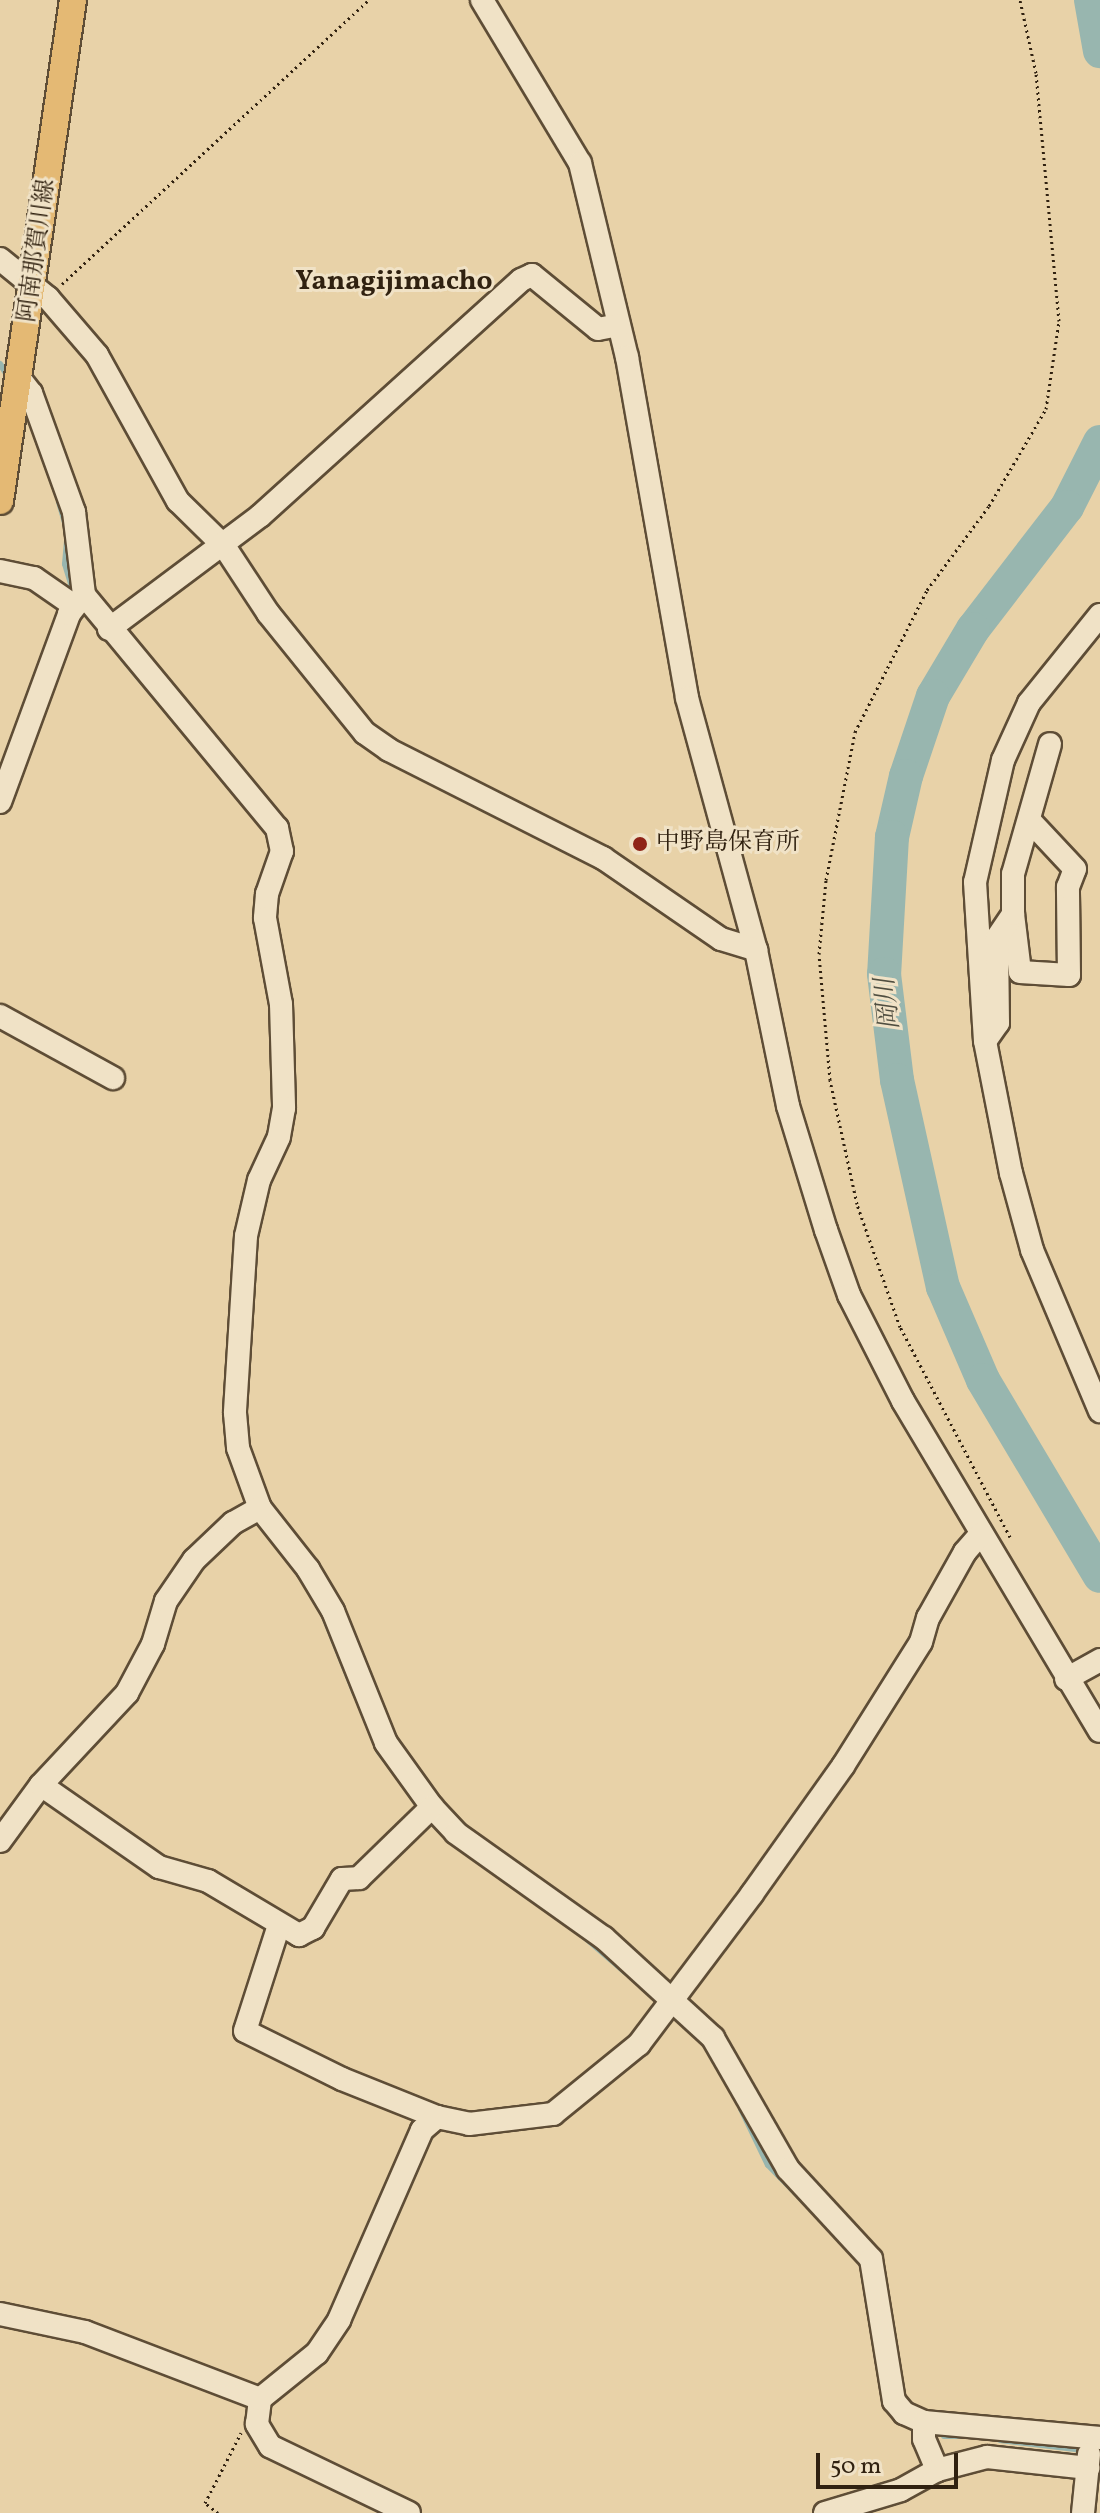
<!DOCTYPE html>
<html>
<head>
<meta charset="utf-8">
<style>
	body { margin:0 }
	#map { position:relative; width:1100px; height:2513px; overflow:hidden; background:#e8d2a8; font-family:Vollkorn,"Noto Serif JP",serif }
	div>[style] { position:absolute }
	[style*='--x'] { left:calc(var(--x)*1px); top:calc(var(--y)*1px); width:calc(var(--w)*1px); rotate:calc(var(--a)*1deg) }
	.stream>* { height:6px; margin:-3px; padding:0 3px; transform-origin:3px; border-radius:3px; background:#98b6af }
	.river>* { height:34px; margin:-17px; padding:0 17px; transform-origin:17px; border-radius:17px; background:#98b6af }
	.path>* { height:3px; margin-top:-1.5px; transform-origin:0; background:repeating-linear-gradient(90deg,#302110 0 2px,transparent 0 6px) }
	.roads { filter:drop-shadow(2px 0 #5e4d36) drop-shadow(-2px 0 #5e4d36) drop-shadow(0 2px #5e4d36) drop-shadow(0 -2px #5e4d36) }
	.minor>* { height:22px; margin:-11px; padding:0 11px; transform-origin:11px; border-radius:11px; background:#f0e2c6 }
	.major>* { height:26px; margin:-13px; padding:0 13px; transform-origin:13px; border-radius:13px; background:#e4b974 }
	.dots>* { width:22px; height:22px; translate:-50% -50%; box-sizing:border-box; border:4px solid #f0e2c6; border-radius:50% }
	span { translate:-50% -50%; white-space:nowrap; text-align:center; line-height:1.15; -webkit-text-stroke:6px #f0e2c6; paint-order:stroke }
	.street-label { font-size:24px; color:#302110 }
	.poi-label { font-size:24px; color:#302110 }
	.left { translate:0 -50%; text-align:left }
	.water-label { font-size:26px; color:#4f4e40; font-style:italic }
	.quarter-label { font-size:28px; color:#302110; font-weight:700 }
	.scale { position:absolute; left:816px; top:2453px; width:142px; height:36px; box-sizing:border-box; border:4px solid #302110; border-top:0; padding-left:10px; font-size:24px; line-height:28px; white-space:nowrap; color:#302110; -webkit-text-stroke:6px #f0e2c6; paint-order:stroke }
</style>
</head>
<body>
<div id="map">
	<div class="stream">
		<i style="--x:0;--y:364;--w:17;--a:57"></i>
		<i style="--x:59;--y:502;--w:25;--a:74"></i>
		<i style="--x:67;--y:541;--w:23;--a:95"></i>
		<i style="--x:65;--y:564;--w:34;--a:73"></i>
		<i style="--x:123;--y:659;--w:148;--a:50.2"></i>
		<i style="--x:325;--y:1619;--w:81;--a:68.2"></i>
		<i style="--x:379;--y:1752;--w:101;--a:52.2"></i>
		<i style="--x:582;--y:1935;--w:57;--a:40.7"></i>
		<i style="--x:741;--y:2109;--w:62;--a:64.3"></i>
		<i style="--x:768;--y:2165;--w:70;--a:45.6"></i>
		<i style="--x:944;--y:2436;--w:21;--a:0"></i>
		<i style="--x:1000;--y:2440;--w:101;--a:6.8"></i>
	</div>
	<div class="river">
		<i style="--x:1091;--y:0;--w:52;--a:80"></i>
		<i style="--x:1100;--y:442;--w:73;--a:116.9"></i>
		<i style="--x:1067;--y:507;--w:154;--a:127.6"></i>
		<i style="--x:973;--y:629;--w:78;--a:120.8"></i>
		<i style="--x:933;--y:696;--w:84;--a:108.6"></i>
		<i style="--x:906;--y:776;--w:63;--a:102.9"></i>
		<i style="--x:892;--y:837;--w:137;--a:93.3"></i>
		<i style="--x:884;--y:974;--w:107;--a:83"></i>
		<i style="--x:897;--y:1080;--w:212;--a:77.5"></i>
		<i style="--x:943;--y:1287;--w:101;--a:66.7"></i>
		<i style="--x:983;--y:1380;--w:228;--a:59.2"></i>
	</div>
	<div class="path">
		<i style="--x:62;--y:284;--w:418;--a:-42.8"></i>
		<i style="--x:1010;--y:1537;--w:237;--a:-117.6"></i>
		<i style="--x:900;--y:1327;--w:130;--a:-109.3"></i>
		<i style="--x:857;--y:1204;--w:127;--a:-102.3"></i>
		<i style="--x:830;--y:1080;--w:126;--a:-95"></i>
		<i style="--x:819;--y:954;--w:74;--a:-84.6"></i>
		<i style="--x:826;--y:880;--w:151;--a:-78.9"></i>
		<i style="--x:855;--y:732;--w:159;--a:-63.1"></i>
		<i style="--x:927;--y:590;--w:104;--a:-53.6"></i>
		<i style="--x:989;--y:506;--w:113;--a:-59.6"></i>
		<i style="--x:1046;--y:409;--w:89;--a:-81.6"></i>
		<i style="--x:1059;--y:321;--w:249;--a:-95.3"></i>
		<i style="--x:1036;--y:73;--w:75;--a:-102.4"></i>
		<i style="--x:218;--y:2513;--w:16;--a:-142"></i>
		<i style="--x:205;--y:2503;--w:79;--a:-62.8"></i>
	</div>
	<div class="roads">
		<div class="minor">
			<i style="--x:482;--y:0;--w:190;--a:59"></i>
			<i style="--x:580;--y:163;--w:200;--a:76.4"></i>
			<i style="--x:627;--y:357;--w:346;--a:80"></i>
			<i style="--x:687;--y:698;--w:261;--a:74.7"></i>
			<i style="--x:756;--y:950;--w:159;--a:78.4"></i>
			<i style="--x:788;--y:1106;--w:130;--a:73"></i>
			<i style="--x:826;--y:1230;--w:69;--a:70.5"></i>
			<i style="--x:849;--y:1295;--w:119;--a:63"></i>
			<i style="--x:903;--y:1401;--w:384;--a:59.2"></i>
			<i style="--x:0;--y:259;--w:62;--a:39.1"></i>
			<i style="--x:48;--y:298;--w:75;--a:49.3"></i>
			<i style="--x:97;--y:355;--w:167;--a:61"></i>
			<i style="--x:178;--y:501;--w:64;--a:44.4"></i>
			<i style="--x:224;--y:546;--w:80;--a:56.7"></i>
			<i style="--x:268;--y:613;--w:154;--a:51.1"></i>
			<i style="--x:365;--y:733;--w:29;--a:35"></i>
			<i style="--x:389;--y:750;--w:240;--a:26.8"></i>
			<i style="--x:603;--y:858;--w:143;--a:34.5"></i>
			<i style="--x:721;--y:939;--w:37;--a:17"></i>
			<i style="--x:20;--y:379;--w:18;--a:52"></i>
			<i style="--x:31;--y:393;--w:127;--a:70.1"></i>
			<i style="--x:74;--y:512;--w:84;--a:83.1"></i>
			<i style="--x:84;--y:595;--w:303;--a:50.4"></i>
			<i style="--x:277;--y:828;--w:24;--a:78"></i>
			<i style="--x:282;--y:851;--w:46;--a:109.2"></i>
			<i style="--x:267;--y:894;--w:24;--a:95"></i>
			<i style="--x:265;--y:918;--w:87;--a:79.5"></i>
			<i style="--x:281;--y:1004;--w:104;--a:88.3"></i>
			<i style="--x:284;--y:1108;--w:29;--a:100"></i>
			<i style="--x:279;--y:1137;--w:47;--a:114.9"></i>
			<i style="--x:259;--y:1180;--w:57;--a:103.1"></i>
			<i style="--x:246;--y:1236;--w:177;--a:93.6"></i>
			<i style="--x:235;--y:1413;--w:35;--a:85"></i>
			<i style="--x:238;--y:1448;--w:64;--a:69.9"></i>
			<i style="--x:260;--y:1508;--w:78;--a:51.8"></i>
			<i style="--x:308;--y:1569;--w:49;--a:59.2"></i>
			<i style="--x:333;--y:1611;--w:142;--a:68.1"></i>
			<i style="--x:386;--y:1743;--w:79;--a:54.3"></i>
			<i style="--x:432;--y:1807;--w:35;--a:47"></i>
			<i style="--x:456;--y:1833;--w:181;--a:35.4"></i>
			<i style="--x:604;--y:1938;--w:148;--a:42.5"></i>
			<i style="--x:713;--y:2038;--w:151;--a:60.2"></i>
			<i style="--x:788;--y:2169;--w:122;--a:47.3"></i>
			<i style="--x:871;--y:2259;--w:144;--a:80.8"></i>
			<i style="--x:894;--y:2401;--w:16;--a:50"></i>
			<i style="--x:904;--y:2413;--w:22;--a:24"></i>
			<i style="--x:924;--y:2422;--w:177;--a:5.2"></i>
			<i style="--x:0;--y:571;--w:35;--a:12"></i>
			<i style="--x:34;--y:578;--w:47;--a:34.7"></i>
			<i style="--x:1100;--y:615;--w:113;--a:128.9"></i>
			<i style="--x:1029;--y:703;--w:63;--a:114.5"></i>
			<i style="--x:1003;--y:760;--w:125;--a:102.9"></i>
			<i style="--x:975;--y:882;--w:159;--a:86.4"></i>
			<i style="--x:985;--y:1041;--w:135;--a:78.9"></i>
			<i style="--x:1011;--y:1173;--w:80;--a:74.7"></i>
			<i style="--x:1032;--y:1250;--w:175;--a:67.1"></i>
			<i style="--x:109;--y:629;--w:189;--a:-36.8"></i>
			<i style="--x:260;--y:516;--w:352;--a:-42.1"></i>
			<i style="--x:521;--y:280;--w:12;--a:-24"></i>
			<i style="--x:532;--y:275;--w:85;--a:39.3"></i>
			<i style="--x:598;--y:329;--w:21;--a:-11"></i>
			<i style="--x:0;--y:802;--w:200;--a:-69.8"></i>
			<i style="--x:69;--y:614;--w:24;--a:-52"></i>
			<i style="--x:1013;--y:914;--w:58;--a:83.1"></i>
			<i style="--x:1020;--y:972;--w:49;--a:3.5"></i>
			<i style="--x:1069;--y:975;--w:88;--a:-90.7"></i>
			<i style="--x:1068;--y:887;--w:19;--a:-69"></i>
			<i style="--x:1075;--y:869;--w:64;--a:-133.1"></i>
			<i style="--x:0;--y:1016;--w:129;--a:28.8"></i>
			<i style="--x:986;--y:1040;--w:21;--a:-55"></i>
			<i style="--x:998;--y:1023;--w:85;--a:-90.7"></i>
			<i style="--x:997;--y:938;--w:29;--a:-56"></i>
			<i style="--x:1013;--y:914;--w:40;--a:-90"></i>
			<i style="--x:1013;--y:874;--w:135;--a:-74.1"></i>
			<i style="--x:1066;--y:1679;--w:39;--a:-29"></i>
			<i style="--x:41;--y:1785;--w:144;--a:34.8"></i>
			<i style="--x:159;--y:1867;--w:51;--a:15.9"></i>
			<i style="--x:208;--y:1881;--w:106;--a:30.7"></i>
			<i style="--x:299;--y:1935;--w:16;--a:-27"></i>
			<i style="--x:313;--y:1928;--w:57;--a:-59.4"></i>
			<i style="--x:342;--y:1879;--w:17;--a:-3"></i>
			<i style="--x:359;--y:1878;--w:102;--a:-44.2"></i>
			<i style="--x:0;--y:1841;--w:69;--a:-53.8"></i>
			<i style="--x:41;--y:1785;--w:126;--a:-46.9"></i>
			<i style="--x:127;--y:1693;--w:55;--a:-62"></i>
			<i style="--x:153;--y:1644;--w:45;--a:-73.2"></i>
			<i style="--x:166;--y:1601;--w:50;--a:-55.7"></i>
			<i style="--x:194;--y:1560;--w:54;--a:-43.5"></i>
			<i style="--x:233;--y:1523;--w:31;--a:-29"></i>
			<i style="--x:279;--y:1925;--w:111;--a:107.8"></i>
			<i style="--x:245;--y:2031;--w:108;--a:26.3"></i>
			<i style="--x:342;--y:2079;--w:102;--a:21.8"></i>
			<i style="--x:437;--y:2117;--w:33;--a:12"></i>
			<i style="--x:469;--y:2124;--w:85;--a:-6.8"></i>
			<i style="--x:553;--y:2114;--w:111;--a:-39.1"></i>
			<i style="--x:639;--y:2044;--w:188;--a:-53"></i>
			<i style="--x:752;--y:1894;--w:157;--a:-54.6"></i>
			<i style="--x:843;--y:1766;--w:146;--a:-57.8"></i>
			<i style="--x:921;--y:1642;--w:25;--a:-74"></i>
			<i style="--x:928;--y:1618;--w:76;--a:-60.7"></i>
			<i style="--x:965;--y:1552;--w:23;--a:-49"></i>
			<i style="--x:0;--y:2314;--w:87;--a:12"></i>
			<i style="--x:85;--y:2332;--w:187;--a:20.9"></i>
			<i style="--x:924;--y:2422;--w:17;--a:90"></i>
			<i style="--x:924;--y:2439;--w:34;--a:67"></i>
			<i style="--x:409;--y:2513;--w:154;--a:-154.3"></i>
			<i style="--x:270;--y:2446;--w:26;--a:-121"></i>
			<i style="--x:257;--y:2424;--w:25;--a:-83"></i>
			<i style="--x:260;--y:2399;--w:73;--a:-38.9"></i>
			<i style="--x:317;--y:2353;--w:40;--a:-56"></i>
			<i style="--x:339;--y:2320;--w:207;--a:-66.4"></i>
			<i style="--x:422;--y:2130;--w:20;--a:-41"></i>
			<i style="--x:825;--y:2513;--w:79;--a:-16.8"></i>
			<i style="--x:901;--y:2490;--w:41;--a:-29.1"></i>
			<i style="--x:937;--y:2470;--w:52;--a:-14.6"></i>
			<i style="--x:987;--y:2457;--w:102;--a:6.2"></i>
			<i style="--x:1083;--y:2513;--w:59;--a:-84.2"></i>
		</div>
		<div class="major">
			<i style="--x:0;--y:501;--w:506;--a:-81.71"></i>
		</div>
	</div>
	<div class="dots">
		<i style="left:640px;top:844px;background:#8f2418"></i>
	</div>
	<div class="street-label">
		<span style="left:38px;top:251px;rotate:-82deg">阿南那賀川線</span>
	</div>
	<div class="poi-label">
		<span class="left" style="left:656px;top:844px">中野島保育所</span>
	</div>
	<div class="water-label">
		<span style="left:889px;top:1004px;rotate:-96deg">岡川</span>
	</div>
	<div class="quarter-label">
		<span style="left:394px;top:282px">Yanagijimacho</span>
	</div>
	<div class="scale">50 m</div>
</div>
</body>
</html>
